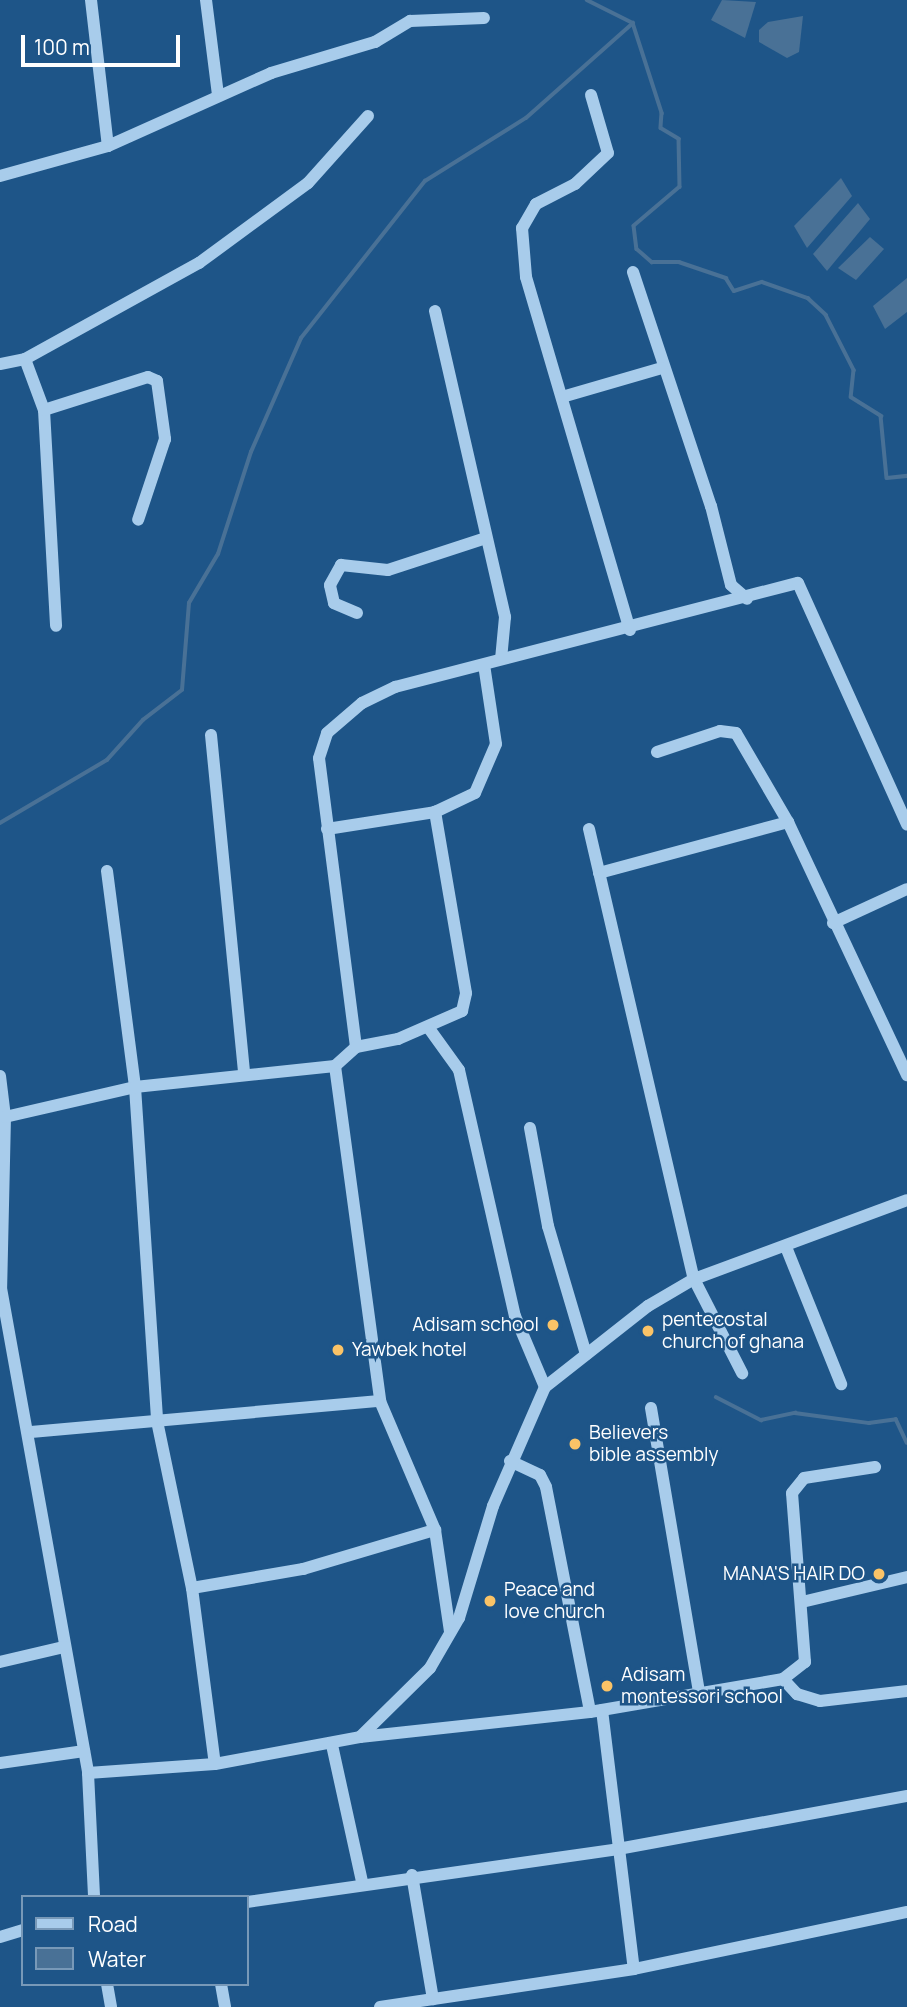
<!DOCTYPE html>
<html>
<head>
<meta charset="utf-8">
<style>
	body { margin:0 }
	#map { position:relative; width:907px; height:2007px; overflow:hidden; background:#1e5588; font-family:Manrope,sans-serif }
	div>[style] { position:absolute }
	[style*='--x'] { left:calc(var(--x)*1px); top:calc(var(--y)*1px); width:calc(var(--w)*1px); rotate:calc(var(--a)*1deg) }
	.water>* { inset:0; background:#497196 }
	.stream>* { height:3.5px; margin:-1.75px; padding:0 1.75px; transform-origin:1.75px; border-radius:1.75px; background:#497196 }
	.minor>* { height:12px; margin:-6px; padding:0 6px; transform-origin:6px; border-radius:6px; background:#a8cceb }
	.dots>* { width:19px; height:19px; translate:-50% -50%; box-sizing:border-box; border:4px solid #1e5588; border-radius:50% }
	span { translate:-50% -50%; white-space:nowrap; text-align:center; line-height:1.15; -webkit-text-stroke:5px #1e5588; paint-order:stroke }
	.poi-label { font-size:19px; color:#fff }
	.left { translate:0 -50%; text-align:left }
	.right { translate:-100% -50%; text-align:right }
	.legend { position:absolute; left:21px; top:1895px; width:228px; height:91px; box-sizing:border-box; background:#1e5588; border:2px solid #7899b8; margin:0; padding:9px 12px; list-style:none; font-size:21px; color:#fff }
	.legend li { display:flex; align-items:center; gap:14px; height:35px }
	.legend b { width:35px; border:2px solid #7899b8 }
	.scale { position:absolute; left:21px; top:35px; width:159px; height:32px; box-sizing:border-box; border:4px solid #fff; border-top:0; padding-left:9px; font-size:21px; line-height:24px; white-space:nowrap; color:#fff; -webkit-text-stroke:5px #1e5588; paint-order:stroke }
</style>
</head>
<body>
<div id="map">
	<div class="water">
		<i style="clip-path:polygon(722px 0,756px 2px,745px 38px,711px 20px)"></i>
		<i style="clip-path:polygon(803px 16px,799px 52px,787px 58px,759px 42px,759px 30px,768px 22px)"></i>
		<i style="clip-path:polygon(841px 178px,852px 196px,807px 248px,794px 226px)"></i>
		<i style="clip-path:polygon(858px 203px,870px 219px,827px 271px,813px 254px)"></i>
		<i style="clip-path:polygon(870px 237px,884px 249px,856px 280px,838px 268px)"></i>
		<i style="clip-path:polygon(907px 278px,907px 312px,885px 329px,873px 306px)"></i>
	</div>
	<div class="stream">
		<i style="--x:587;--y:0;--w:51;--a:26.6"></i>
		<i style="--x:633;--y:23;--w:95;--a:72.1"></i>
		<i style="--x:662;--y:113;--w:15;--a:94"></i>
		<i style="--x:661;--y:128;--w:21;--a:31"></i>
		<i style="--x:679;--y:139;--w:48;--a:88.8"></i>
		<i style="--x:680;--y:187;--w:60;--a:139.7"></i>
		<i style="--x:634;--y:226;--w:23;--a:83"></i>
		<i style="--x:637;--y:249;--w:20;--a:41"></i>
		<i style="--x:652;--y:262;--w:27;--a:0"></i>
		<i style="--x:679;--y:262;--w:50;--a:18.8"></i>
		<i style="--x:726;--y:278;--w:15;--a:58"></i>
		<i style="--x:734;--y:291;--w:29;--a:-18"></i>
		<i style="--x:762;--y:282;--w:49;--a:19.2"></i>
		<i style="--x:808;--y:298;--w:25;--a:43"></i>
		<i style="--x:826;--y:315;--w:62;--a:63"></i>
		<i style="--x:854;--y:370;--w:27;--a:96"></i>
		<i style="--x:851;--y:397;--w:36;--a:32"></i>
		<i style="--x:881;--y:416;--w:62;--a:84.5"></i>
		<i style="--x:887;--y:478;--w:20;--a:-6"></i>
		<i style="--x:0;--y:823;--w:124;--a:-30.5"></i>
		<i style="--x:107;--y:760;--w:54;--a:-48"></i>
		<i style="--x:143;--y:720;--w:49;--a:-37.6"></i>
		<i style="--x:182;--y:690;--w:87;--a:-85.4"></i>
		<i style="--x:189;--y:603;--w:57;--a:-59.4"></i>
		<i style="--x:218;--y:554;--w:107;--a:-72.1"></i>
		<i style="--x:251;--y:452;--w:124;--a:-66.3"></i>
		<i style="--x:301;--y:338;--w:200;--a:-51.7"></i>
		<i style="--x:425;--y:181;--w:119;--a:-32"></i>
		<i style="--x:526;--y:118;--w:143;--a:-41.6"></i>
		<i style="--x:716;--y:1397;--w:51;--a:27.1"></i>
		<i style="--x:761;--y:1420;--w:35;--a:-12"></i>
		<i style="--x:795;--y:1413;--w:75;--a:7.7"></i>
		<i style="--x:869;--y:1423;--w:27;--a:-8"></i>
		<i style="--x:896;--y:1419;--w:26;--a:65"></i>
	</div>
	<div class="minor">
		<i style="--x:91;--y:0;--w:147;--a:83.4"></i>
		<i style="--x:206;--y:0;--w:96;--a:82.8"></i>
		<i style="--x:591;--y:95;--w:60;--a:73.7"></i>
		<i style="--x:608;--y:153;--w:45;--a:136.8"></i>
		<i style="--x:575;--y:184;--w:44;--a:152.9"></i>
		<i style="--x:536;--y:204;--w:28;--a:120"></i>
		<i style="--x:522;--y:228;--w:49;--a:85.3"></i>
		<i style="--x:526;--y:277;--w:368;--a:73.6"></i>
		<i style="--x:0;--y:176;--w:112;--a:-15.5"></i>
		<i style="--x:108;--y:146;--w:179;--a:-24.1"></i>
		<i style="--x:271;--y:73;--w:109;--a:-16.6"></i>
		<i style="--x:375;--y:42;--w:41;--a:-31"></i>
		<i style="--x:410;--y:21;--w:74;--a:-2.3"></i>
		<i style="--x:633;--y:272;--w:247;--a:71.6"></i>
		<i style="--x:711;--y:506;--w:81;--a:75.8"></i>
		<i style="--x:731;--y:585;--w:21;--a:41"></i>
		<i style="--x:435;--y:311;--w:314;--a:77.1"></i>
		<i style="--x:505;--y:617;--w:42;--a:95.4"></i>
		<i style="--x:25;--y:359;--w:54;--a:69.6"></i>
		<i style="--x:44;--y:410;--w:216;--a:86.8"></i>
		<i style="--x:0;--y:364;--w:25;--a:-11"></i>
		<i style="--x:25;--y:359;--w:199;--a:-28.9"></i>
		<i style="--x:199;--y:263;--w:135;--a:-36.3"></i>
		<i style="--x:308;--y:183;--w:90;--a:-48.2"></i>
		<i style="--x:562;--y:397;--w:104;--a:-16.2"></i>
		<i style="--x:44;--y:410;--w:109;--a:-17.6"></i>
		<i style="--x:148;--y:377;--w:10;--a:24"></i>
		<i style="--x:157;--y:381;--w:59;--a:82.1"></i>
		<i style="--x:165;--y:439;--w:85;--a:108.4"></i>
		<i style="--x:357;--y:613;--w:25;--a:-157"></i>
		<i style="--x:334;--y:603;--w:18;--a:-103"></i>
		<i style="--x:330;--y:585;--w:23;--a:-61"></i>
		<i style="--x:341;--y:565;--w:47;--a:6.1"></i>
		<i style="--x:388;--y:570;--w:103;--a:-18.1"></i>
		<i style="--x:211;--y:735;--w:341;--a:84.4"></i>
		<i style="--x:657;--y:752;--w:66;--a:-18.4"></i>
		<i style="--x:720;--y:731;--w:16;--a:7"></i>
		<i style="--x:736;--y:733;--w:103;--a:59.7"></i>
		<i style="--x:788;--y:822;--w:280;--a:64.8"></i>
		<i style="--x:327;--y:829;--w:109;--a:-8.9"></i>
		<i style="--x:435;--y:812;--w:44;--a:-25.4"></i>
		<i style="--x:475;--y:793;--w:53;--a:-66.8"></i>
		<i style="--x:496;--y:744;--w:80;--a:-98.6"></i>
		<i style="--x:589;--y:829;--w:462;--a:76.9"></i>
		<i style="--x:694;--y:1279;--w:106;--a:62.9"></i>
		<i style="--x:107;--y:871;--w:218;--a:82.6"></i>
		<i style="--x:135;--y:1087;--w:335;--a:86.2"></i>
		<i style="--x:157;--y:1421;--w:171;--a:78.2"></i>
		<i style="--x:192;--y:1588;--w:177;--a:82.6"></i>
		<i style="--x:599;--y:873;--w:196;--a:-15.1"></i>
		<i style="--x:833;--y:923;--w:81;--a:-24.7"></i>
		<i style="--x:428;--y:1027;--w:53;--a:54.2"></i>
		<i style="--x:459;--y:1070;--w:252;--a:77.2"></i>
		<i style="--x:515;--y:1316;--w:77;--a:67.1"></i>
		<i style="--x:356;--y:1047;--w:291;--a:-97.3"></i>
		<i style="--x:319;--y:758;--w:26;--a:-72"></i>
		<i style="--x:327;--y:733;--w:46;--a:-40.6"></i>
		<i style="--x:362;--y:703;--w:37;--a:-26"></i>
		<i style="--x:395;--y:687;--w:416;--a:-14.5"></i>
		<i style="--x:798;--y:583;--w:265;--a:65.7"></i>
		<i style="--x:335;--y:1066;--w:338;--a:82.3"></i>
		<i style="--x:380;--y:1401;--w:140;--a:66.9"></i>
		<i style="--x:435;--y:1530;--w:103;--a:81.6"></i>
		<i style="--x:0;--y:1076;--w:41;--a:83"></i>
		<i style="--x:5;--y:1117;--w:171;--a:91.3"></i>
		<i style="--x:1;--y:1288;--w:493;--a:79.8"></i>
		<i style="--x:88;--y:1773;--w:124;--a:87.2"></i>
		<i style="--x:5;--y:1117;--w:133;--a:-13"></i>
		<i style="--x:135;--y:1087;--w:201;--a:-6"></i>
		<i style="--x:335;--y:1066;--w:28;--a:-42"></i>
		<i style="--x:356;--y:1047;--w:43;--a:-10.8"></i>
		<i style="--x:398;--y:1039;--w:70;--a:-23.6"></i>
		<i style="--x:462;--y:1011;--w:18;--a:-77"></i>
		<i style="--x:466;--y:993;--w:184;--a:-99.7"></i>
		<i style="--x:530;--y:1128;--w:100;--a:79.6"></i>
		<i style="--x:548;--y:1226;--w:134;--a:73.5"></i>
		<i style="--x:786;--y:1247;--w:148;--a:68.1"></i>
		<i style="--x:651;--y:1408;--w:289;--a:80.4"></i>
		<i style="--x:31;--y:1432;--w:350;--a:-5.1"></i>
		<i style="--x:510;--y:1461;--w:33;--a:25"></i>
		<i style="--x:540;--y:1475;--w:13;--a:63"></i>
		<i style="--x:546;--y:1487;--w:229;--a:78.9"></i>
		<i style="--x:192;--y:1588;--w:113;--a:-9.7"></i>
		<i style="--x:303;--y:1569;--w:138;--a:-16.5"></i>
		<i style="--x:802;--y:1602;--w:108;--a:-13.4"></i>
		<i style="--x:0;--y:1662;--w:66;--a:-13.2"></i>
		<i style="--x:783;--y:1679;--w:21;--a:47"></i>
		<i style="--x:797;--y:1694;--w:24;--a:17"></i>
		<i style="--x:820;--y:1701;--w:88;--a:-6.6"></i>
		<i style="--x:602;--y:1710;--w:261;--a:83"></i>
		<i style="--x:360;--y:1737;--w:98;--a:-44.6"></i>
		<i style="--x:430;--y:1668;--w:58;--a:-59.9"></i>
		<i style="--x:459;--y:1618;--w:117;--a:-73.1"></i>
		<i style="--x:493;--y:1506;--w:130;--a:-66.4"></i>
		<i style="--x:545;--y:1387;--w:131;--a:-38.2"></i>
		<i style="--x:648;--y:1306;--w:53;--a:-30.4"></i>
		<i style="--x:694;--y:1279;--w:227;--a:-20.3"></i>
		<i style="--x:332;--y:1745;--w:140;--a:77.6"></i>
		<i style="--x:0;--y:1763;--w:85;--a:-8.1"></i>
		<i style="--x:88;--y:1773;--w:127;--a:-4.1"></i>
		<i style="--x:215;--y:1764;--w:147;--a:-10.5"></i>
		<i style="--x:360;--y:1737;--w:231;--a:-6.2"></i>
		<i style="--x:590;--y:1712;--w:196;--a:-9.7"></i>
		<i style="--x:783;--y:1679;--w:28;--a:-38"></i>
		<i style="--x:805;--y:1662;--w:169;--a:-94.4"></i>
		<i style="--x:792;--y:1493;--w:19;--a:-51"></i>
		<i style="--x:804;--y:1478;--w:72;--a:-8.8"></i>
		<i style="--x:412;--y:1875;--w:126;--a:80.4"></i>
		<i style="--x:247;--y:1902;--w:375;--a:-8.1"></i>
		<i style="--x:618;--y:1849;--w:294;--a:-10.4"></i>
		<i style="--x:0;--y:1937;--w:24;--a:-17"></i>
		<i style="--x:107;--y:1984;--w:23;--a:80"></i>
		<i style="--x:221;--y:1984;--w:23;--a:80"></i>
		<i style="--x:380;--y:2007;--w:257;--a:-8.5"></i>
		<i style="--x:634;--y:1969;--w:279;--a:-11.8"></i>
	</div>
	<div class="dots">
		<i style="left:553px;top:1325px;background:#fac367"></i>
		<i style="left:648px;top:1331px;background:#fac367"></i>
		<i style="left:338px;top:1350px;background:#fac367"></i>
		<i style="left:575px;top:1444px;background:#fac367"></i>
		<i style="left:879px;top:1574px;background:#fac367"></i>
		<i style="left:490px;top:1601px;background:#fac367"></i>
		<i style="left:607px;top:1686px;background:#fac367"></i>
	</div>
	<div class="poi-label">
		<span class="left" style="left:662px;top:1331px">pentecostal<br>church of ghana</span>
		<span class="right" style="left:539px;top:1325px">Adisam school</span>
		<span class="left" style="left:352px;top:1350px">Yawbek hotel</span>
		<span class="left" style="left:589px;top:1444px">Believers<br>bible assembly</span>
		<span class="right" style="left:865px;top:1574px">MANA'S HAIR DO</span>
		<span class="left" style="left:504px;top:1601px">Peace and<br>love church</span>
		<span class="left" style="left:621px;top:1686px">Adisam<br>montessori school</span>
	</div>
	<ul class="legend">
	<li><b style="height:9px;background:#a8cceb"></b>Road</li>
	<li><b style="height:19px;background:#497196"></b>Water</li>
	</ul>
	<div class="scale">100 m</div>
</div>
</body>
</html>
